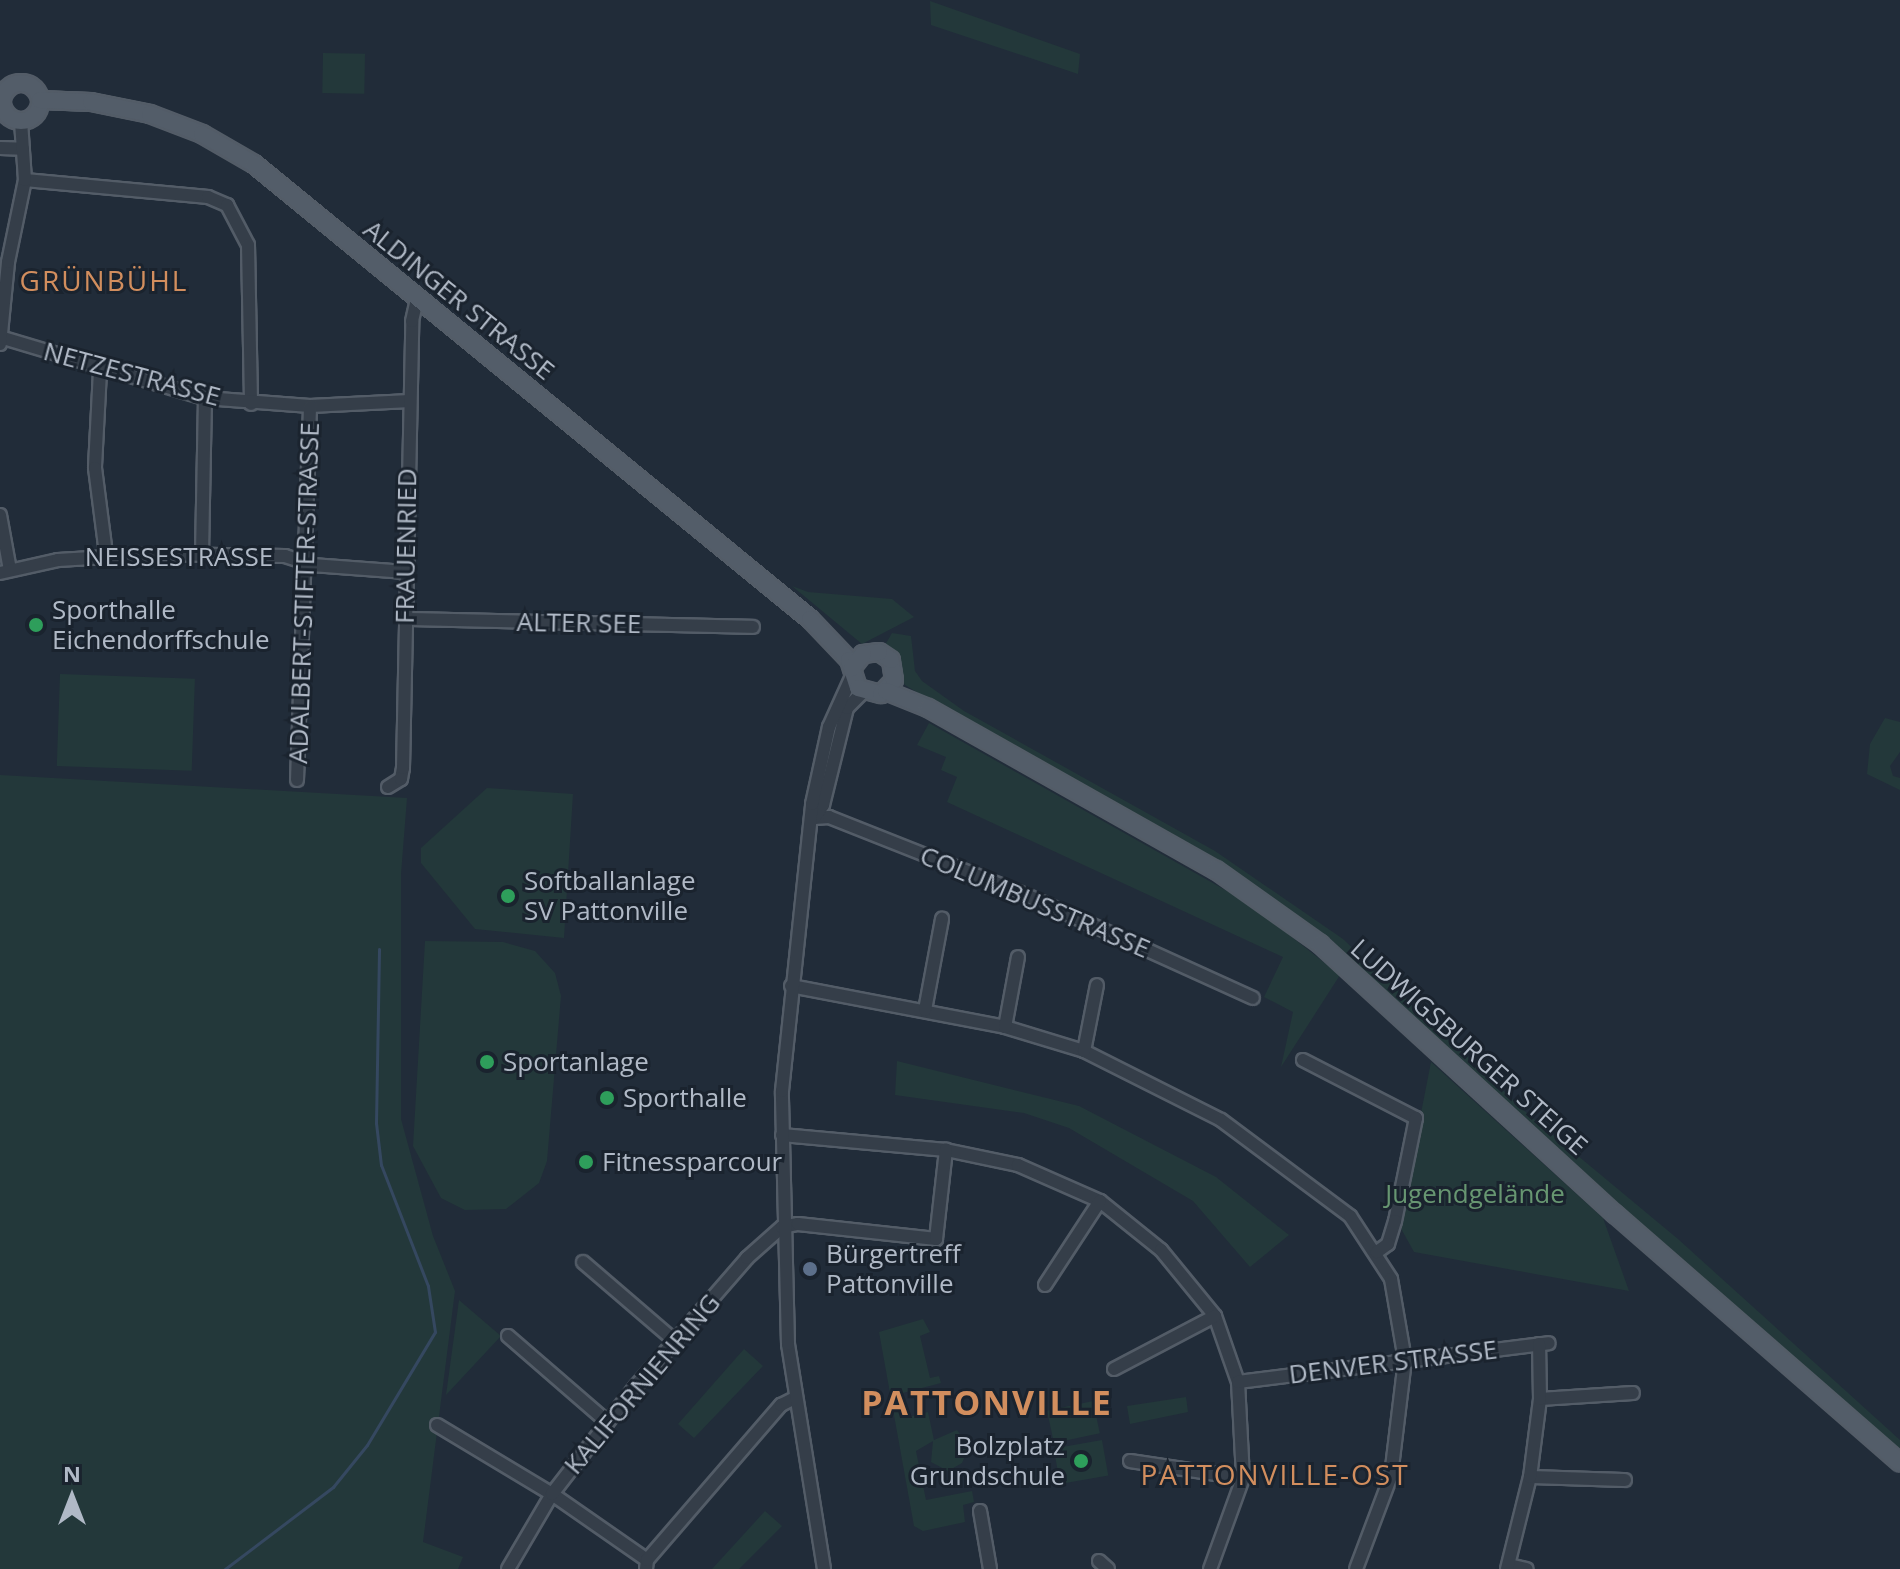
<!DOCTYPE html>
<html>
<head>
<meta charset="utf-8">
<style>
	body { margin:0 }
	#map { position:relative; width:1900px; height:1569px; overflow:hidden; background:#212c39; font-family:"Open Sans",sans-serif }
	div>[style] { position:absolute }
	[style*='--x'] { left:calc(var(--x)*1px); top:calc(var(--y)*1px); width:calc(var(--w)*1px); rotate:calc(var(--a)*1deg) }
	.green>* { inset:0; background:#23383a; transform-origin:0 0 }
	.stream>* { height:3px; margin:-1.5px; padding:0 1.5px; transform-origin:1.5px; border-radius:1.5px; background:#354860 }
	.roads { filter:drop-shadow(2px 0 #535c67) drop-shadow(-2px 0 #535c67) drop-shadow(0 2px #535c67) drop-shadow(0 -2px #535c67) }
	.minor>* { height:12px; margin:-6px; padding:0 6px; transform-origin:6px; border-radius:6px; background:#353e49 }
	.major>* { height:16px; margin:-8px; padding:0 8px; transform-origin:8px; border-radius:8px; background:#535d69 }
	.major>.ring { margin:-8px; padding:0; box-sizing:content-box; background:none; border:16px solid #535d69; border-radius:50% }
	.dots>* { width:22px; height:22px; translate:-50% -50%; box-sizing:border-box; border:4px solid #1a232e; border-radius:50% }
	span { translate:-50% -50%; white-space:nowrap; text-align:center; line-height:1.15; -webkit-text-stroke:6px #1a232e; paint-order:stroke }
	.street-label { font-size:26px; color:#b0b9c6 }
	.poi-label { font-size:26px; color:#b0b9c6 }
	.left { translate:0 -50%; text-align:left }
	.right { translate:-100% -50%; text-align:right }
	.park-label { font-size:26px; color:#679671 }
	.neighbourhood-label { font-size:28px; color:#d28e5e; letter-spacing:2px }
	.district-label { font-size:34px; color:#d28e5e; font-weight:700; letter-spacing:2px }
	.north { position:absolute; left:32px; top:1457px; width:80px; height:80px; -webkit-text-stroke:6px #1a232e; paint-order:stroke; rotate:0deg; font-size:22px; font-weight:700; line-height:32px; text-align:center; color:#b0b9c6 }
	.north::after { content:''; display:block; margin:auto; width:28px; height:36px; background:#b0b9c6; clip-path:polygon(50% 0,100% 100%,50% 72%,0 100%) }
</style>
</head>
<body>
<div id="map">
	<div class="green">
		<i style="clip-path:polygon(930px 1px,1080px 54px,1078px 74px,931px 25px)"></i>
		<i style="left:323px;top:53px;width:42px;height:40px;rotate:1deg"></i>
		<i style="clip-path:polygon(792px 586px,808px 592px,892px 599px,914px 617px,862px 644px)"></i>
		<i style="clip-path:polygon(892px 633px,911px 636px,915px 671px,922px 681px,964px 711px,1215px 851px,1343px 939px,1530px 1116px,1678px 1239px,1900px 1440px,1900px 1456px,1321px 940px,905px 685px,885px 645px)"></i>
		<i style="left:60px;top:674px;width:135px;height:92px;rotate:2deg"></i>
		<i style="clip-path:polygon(1885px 718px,1900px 722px,1900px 752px,1890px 766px,1893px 776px,1900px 778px,1900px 790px,1867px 774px,1870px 744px)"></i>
		<i style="clip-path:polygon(929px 723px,1250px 904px,1340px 975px,1281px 1067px,1293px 1012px,1264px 997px,1283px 957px,947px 802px,957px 777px,941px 770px,946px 757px,917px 745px)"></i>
		<i style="clip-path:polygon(0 775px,407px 798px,401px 874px,401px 1119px,433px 1236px,455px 1291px,423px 1542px,463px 1557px,458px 1569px,0 1569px)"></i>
		<i style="clip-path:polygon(487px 788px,573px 794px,564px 938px,475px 929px,421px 863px,421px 848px)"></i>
		<i style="clip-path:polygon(425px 941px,503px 942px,535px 951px,555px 973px,561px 996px,547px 1161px,539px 1183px,506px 1209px,465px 1210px,441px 1198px,413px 1146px)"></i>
		<i style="clip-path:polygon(897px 1061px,1079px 1106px,1216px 1177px,1289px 1235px,1250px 1267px,1193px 1201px,1069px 1128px,1024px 1113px,895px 1095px)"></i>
		<i style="clip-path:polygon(1431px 1062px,1603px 1218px,1629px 1291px,1414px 1252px,1399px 1225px)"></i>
		<i style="clip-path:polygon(459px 1300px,501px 1336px,446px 1395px)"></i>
		<i style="clip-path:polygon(923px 1319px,930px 1332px,920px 1336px,930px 1378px,939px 1376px,941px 1383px,899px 1394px,905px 1418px,928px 1412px,934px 1440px,957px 1430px,969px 1447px,962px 1463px,948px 1471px,931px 1462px,933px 1441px,916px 1451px,926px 1500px,972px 1491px,974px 1502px,963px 1505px,965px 1522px,923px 1531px,914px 1526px,879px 1332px)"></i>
		<i style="clip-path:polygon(744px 1349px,763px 1366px,694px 1438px,678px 1424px)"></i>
		<i style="clip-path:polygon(1186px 1397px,1188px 1412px,1130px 1424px,1127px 1406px)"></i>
		<i style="left:1093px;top:1401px;width:33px;height:47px;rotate:78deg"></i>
		<i style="left:1102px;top:1440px;width:36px;height:49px;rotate:80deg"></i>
		<i style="clip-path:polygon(765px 1511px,782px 1526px,739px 1569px,712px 1569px)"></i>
	</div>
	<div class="stream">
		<i style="--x:225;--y:1569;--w:136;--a:-37.2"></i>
		<i style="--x:333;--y:1487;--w:54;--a:-51"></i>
		<i style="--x:367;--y:1445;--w:132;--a:-59"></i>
		<i style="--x:435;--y:1332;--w:47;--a:-98.7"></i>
		<i style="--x:428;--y:1286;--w:130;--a:-111.2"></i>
		<i style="--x:381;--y:1165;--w:42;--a:-96.8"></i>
		<i style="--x:376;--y:1123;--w:174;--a:-89"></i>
	</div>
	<div class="roads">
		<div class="minor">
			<i style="--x:0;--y:148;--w:23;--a:2"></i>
			<i style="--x:25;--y:180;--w:184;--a:5.3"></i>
			<i style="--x:208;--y:197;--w:21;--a:23"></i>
			<i style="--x:227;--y:205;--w:45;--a:62.3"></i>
			<i style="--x:248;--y:245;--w:159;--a:88.9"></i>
			<i style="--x:0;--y:337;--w:214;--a:16.6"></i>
			<i style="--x:205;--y:398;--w:105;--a:4.4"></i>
			<i style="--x:310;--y:406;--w:100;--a:-2.9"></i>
			<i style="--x:0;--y:344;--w:82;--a:-84.4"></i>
			<i style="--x:8;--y:262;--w:84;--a:-78.3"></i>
			<i style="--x:25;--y:180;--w:59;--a:-93.9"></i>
			<i style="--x:100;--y:371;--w:97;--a:93"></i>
			<i style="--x:95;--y:468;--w:87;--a:82.7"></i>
			<i style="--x:0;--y:515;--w:56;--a:79.7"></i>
			<i style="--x:202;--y:554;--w:156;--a:-88.9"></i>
			<i style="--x:0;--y:573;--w:59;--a:-12.6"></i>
			<i style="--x:58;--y:560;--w:100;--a:-3.4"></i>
			<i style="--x:158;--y:554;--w:127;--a:0.9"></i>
			<i style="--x:285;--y:556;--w:28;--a:18"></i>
			<i style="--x:312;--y:565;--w:94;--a:4.3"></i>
			<i style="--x:405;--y:619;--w:348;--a:1.3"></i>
			<i style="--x:297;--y:780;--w:374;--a:-88"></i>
			<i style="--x:388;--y:787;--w:15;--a:-32"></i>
			<i style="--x:401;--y:779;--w:11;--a:-80"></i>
			<i style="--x:403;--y:768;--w:447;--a:-88.8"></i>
			<i style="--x:412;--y:321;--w:23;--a:-77"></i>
			<i style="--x:814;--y:818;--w:15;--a:-4"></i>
			<i style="--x:829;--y:817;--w:212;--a:21.6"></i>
			<i style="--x:1026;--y:895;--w:249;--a:24.4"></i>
			<i style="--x:814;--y:818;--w:16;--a:-55"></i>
			<i style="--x:823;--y:805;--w:100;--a:-76.1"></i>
			<i style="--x:847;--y:708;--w:23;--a:-45"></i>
			<i style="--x:791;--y:986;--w:218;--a:10.8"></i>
			<i style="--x:1005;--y:1027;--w:83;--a:16.9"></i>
			<i style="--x:1084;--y:1051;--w:153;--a:26.7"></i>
			<i style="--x:1221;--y:1120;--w:161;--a:36.7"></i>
			<i style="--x:1350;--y:1216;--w:75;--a:56.9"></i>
			<i style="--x:1391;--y:1279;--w:82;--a:80.2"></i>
			<i style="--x:1405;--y:1360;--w:117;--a:96.9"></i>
			<i style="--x:1391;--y:1476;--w:99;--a:110.6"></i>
			<i style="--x:925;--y:1010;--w:93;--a:-79.4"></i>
			<i style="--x:1005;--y:1027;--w:71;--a:-79.5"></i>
			<i style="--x:1084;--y:1051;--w:67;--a:-78.9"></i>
			<i style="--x:1303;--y:1060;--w:127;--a:27.2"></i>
			<i style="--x:1416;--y:1118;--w:105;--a:101.5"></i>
			<i style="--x:1395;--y:1221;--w:24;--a:107"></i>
			<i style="--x:1388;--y:1244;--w:14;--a:144"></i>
			<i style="--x:782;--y:1135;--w:165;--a:5.2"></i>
			<i style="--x:946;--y:1150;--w:74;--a:11.8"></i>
			<i style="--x:1018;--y:1165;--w:90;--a:23.7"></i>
			<i style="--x:1100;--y:1201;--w:78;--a:38.8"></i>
			<i style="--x:1161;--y:1250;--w:85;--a:50.7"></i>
			<i style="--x:1215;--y:1316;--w:70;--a:70.8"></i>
			<i style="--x:1238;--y:1382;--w:96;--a:87"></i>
			<i style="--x:1243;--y:1478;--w:97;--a:109.9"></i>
			<i style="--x:583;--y:1262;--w:121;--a:40.7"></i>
			<i style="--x:1045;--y:1285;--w:100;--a:-56.8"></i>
			<i style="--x:508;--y:1336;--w:130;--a:40.9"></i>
			<i style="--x:1114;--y:1369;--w:114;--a:-27.7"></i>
			<i style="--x:1238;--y:1382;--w:313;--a:-7.1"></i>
			<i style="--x:1540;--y:1399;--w:93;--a:-3.7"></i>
			<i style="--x:437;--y:1425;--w:134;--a:31"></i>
			<i style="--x:552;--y:1494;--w:87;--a:120.4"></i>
			<i style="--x:1130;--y:1461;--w:114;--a:8.6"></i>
			<i style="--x:1530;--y:1477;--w:95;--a:1.8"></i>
			<i style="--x:980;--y:1511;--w:59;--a:80.2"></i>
			<i style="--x:647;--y:1560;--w:116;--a:-145.2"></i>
			<i style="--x:552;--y:1494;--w:135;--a:-52.2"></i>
			<i style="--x:635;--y:1387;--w:171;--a:-49"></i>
			<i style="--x:747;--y:1258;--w:47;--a:-41.5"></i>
			<i style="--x:782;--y:1227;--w:16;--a:-11"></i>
			<i style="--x:798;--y:1224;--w:139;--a:6.2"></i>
			<i style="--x:936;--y:1239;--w:90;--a:-83.6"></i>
			<i style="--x:1099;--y:1561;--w:12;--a:42"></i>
			<i style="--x:1509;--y:1565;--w:18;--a:13"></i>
			<i style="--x:646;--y:1569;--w:9;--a:-84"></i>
			<i style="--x:647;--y:1560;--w:205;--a:-49.2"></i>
			<i style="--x:781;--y:1405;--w:16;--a:-27"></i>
			<i style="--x:824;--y:1569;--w:228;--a:-99.1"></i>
			<i style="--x:788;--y:1344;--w:253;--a:-91.4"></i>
			<i style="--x:782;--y:1091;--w:289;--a:-84"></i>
			<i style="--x:812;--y:804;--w:79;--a:-77.6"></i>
			<i style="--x:829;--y:727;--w:56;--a:-65.7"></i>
			<i style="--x:1507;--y:1569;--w:95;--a:-76"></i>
			<i style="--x:1530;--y:1477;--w:79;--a:-82.7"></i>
			<i style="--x:1540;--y:1399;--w:55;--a:-91"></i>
		</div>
		<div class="major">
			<i class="ring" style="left:2px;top:83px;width:22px;height:22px"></i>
			<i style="--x:40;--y:100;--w:51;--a:2.2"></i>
			<i style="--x:91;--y:102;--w:60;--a:11.5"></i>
			<i style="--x:150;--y:114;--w:56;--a:21"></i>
			<i style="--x:202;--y:134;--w:60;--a:30"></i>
			<i style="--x:254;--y:164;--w:718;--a:39.3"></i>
			<i style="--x:810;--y:619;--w:57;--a:46.4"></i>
			<i style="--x:849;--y:660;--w:29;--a:72"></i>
			<i style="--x:858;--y:688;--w:24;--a:15"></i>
			<i style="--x:881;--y:694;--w:19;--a:-47"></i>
			<i style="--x:894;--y:680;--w:20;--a:-99"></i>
			<i style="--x:891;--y:660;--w:14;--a:-146"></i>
			<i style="--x:879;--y:652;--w:16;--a:173"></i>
			<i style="--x:863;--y:654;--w:18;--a:128"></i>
			<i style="--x:886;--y:691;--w:45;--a:22"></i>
			<i style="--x:928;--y:708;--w:330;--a:29.4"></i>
			<i style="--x:1216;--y:870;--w:128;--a:35.4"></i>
			<i style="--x:1320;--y:944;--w:400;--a:42.5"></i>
			<i style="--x:1615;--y:1214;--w:378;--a:41.1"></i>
		</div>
	</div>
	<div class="dots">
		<i style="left:36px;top:625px;background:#2e9e5b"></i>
		<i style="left:508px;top:896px;background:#2e9e5b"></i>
		<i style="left:487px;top:1062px;background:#2e9e5b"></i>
		<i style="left:607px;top:1098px;background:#2e9e5b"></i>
		<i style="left:586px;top:1162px;background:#2e9e5b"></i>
		<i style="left:810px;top:1269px;background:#5c6f8a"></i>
		<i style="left:1081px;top:1461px;background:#2e9e5b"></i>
	</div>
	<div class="street-label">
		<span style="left:459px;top:300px;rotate:39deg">ALDINGER STRASSE</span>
		<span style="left:132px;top:374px;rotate:15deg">NETZESTRASSE</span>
		<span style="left:406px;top:546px;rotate:-89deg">FRAUENRIED</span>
		<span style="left:179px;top:557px">NEISSESTRASSE</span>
		<span style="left:304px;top:593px;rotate:-88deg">ADALBERT-STIFTER-STRASSE</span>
		<span style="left:579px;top:623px;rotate:1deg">ALTER SEE</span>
		<span style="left:1035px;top:902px;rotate:23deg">COLUMBUSSTRASSE</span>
		<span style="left:1469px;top:1047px;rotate:42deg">LUDWIGSBURGER STEIGE</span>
		<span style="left:1393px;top:1362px;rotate:-7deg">DENVER STRASSE</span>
		<span style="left:642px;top:1384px;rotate:-50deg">KALIFORNIENRING</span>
	</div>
	<div class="poi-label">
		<span class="left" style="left:52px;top:625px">Sporthalle<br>Eichendorffschule</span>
		<span class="left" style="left:524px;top:896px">Softballanlage<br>SV Pattonville</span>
		<span class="left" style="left:503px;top:1062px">Sportanlage</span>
		<span class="left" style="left:623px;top:1098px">Sporthalle</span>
		<span class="left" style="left:602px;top:1162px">Fitnessparcour</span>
		<span class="left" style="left:826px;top:1269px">Bürgertreff<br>Pattonville</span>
		<span class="right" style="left:1065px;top:1461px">Bolzplatz<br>Grundschule</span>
	</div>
	<div class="park-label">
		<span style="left:1475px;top:1194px">Jugendgelände</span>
	</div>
	<div class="neighbourhood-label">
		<span style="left:104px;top:280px">GRÜNBÜHL</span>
		<span style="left:1275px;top:1474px">PATTONVILLE-OST</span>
	</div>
	<div class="district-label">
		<span style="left:987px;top:1403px">PATTONVILLE</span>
	</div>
	<div class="north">N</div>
</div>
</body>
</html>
